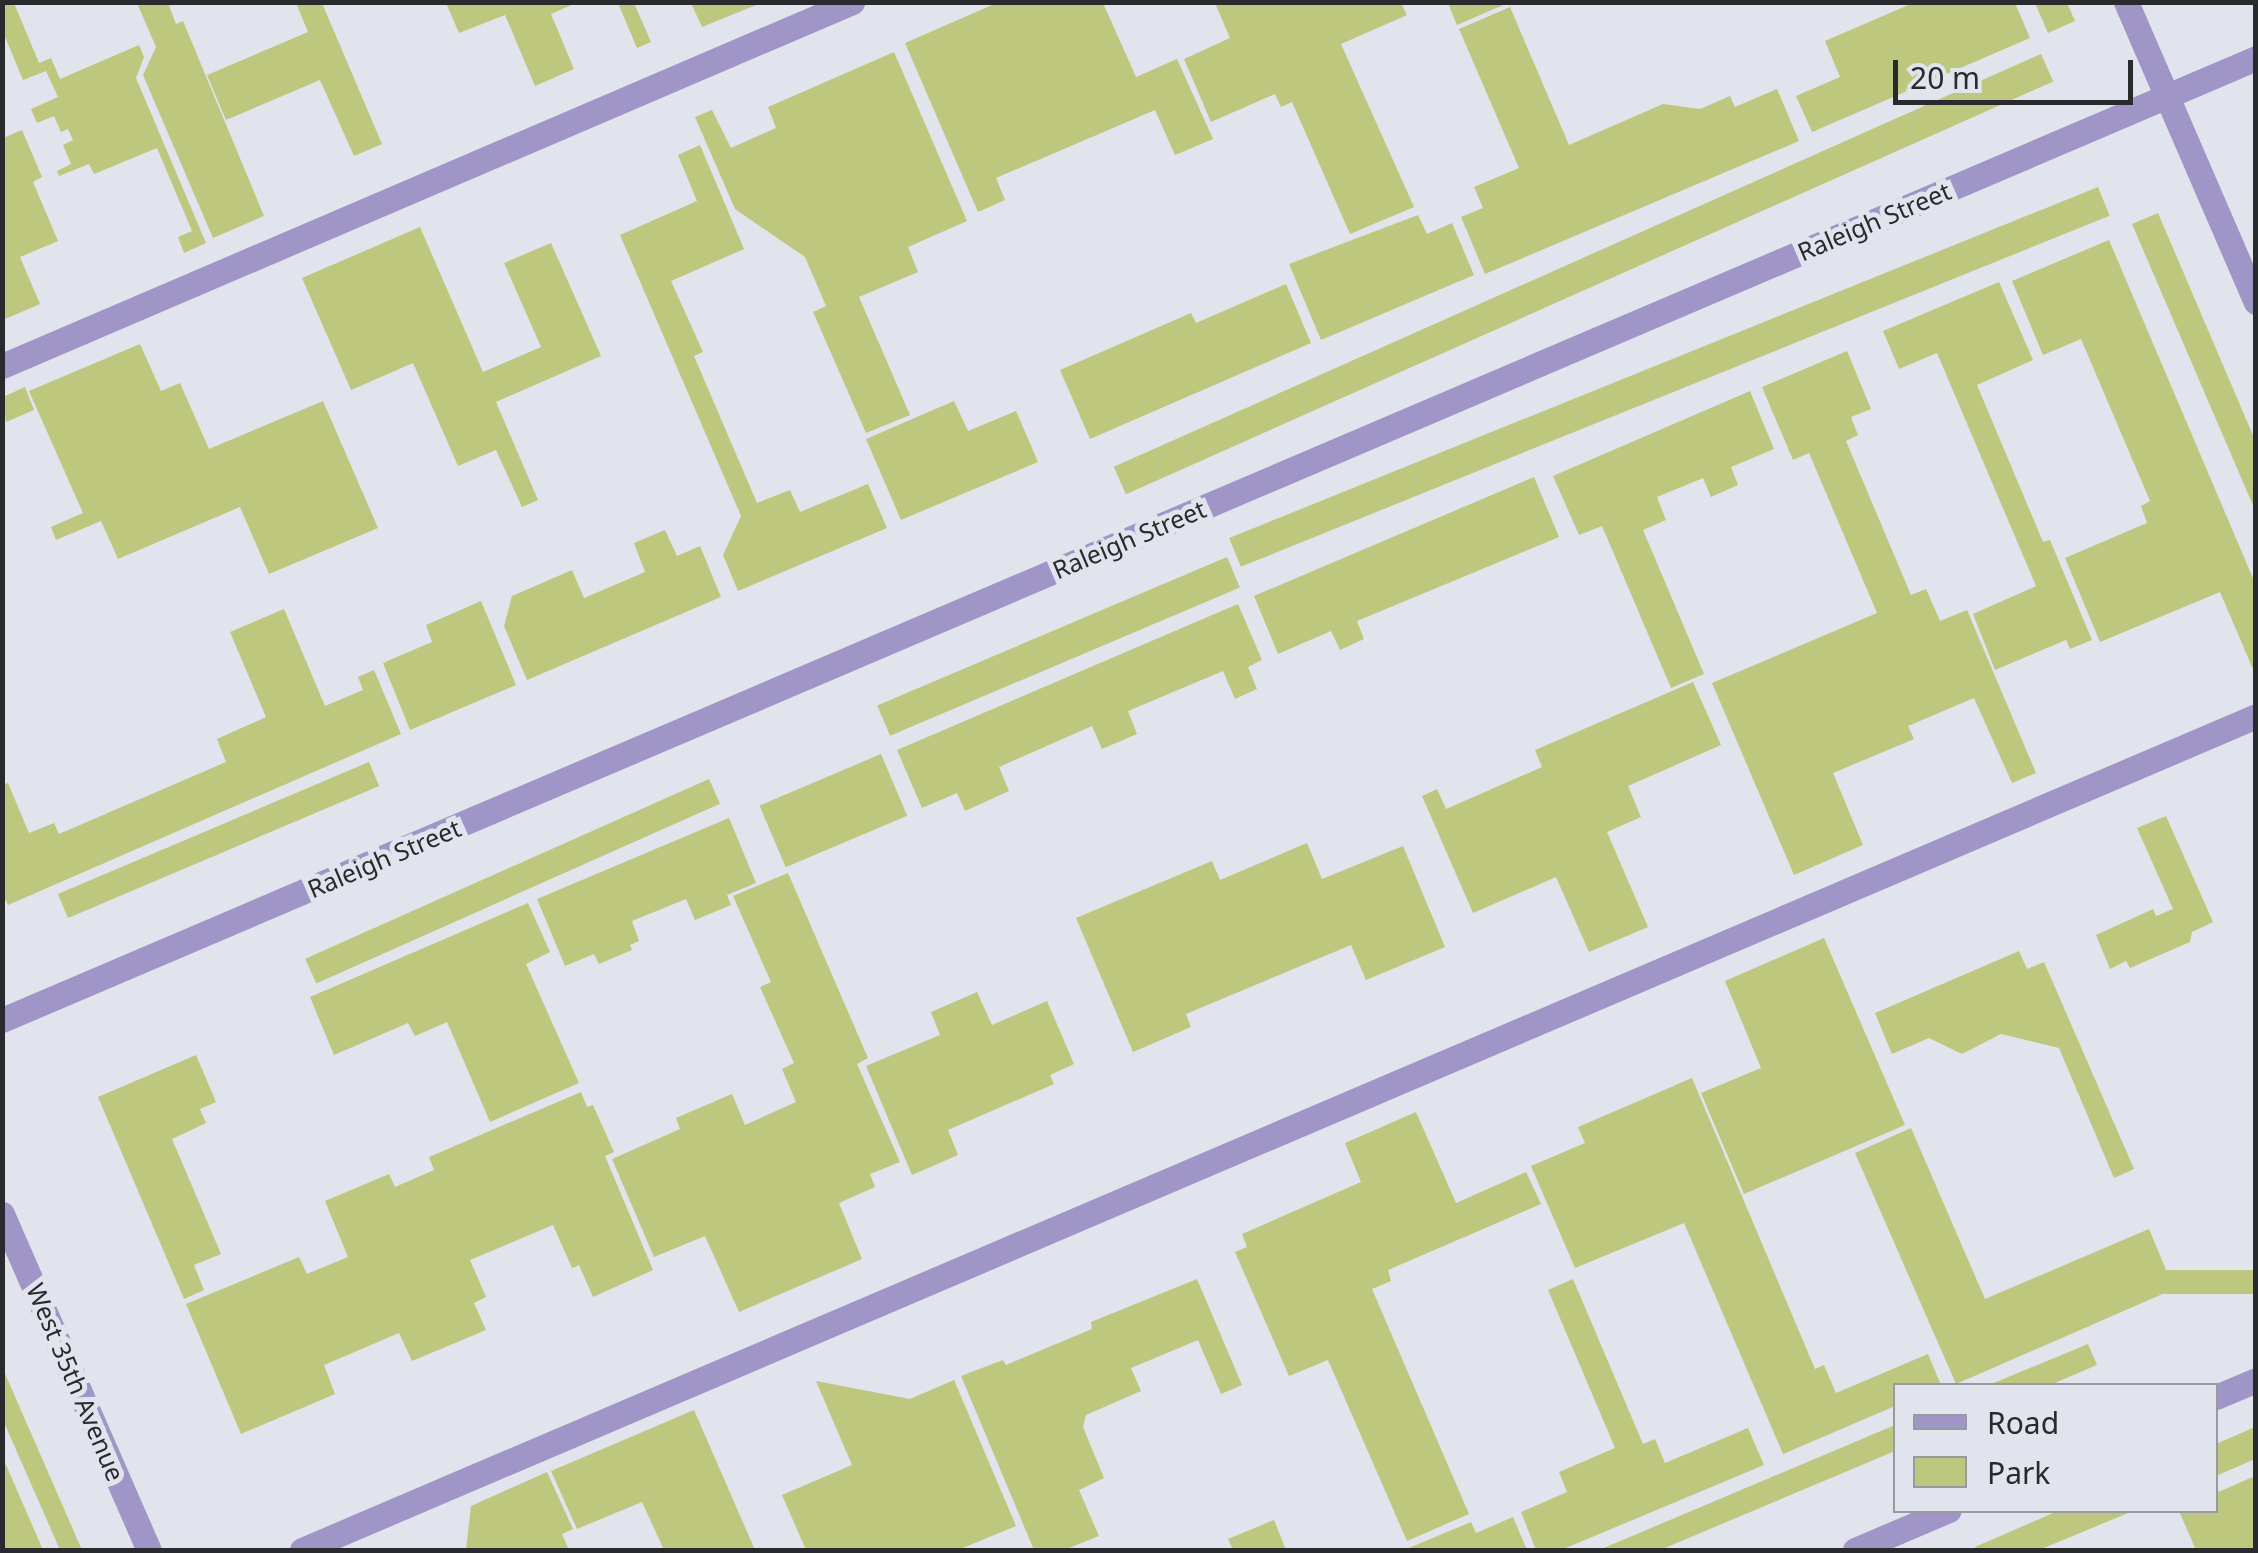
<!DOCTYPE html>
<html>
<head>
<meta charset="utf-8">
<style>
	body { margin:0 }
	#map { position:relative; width:2258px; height:1553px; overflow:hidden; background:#e1e4ec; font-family:"Noto Sans",sans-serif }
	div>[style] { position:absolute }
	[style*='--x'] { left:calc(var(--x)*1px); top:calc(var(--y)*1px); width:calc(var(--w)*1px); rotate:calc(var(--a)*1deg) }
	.green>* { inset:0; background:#bdc77d; transform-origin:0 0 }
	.service>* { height:25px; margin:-12.5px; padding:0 12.5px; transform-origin:12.5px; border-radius:12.5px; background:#9f95c6 }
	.minor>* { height:25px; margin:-12.5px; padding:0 12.5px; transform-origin:12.5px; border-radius:12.5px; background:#9f95c6 }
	span { translate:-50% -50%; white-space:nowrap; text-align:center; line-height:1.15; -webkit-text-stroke:10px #e1e4ec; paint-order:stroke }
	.street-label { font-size:25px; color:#292a2d }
	.frame { position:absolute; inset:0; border:5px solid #292a2d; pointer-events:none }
	.legend { position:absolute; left:1893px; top:1383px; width:325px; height:130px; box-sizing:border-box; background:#e1e4ec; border:2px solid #979aa0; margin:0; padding:12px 18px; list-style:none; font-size:30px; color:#292a2d }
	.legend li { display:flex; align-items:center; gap:20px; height:50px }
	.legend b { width:50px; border:2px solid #979aa0 }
	.scale { position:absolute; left:1893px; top:60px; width:240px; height:45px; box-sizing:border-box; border:5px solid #292a2d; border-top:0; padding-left:12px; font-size:30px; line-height:35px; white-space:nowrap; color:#292a2d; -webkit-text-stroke:8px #e1e4ec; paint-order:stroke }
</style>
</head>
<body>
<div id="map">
	<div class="green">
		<i style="clip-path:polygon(999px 2px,1103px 3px,1136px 77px,1177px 59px,1213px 139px,1175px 155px,1155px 110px,996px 178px,1005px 200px,978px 212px,905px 43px)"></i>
		<i style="clip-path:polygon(2px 3px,14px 3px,39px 63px,51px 58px,60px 79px,139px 45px,144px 57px,136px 78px,206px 243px,184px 253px,178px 237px,192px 231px,157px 148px,94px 174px,89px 164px,59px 176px,57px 171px,71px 164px,63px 145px,73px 140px,68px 129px,61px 132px,54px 116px,37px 123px,31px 109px,58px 97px,46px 71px,23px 80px,3px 32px)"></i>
		<i style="clip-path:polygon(137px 3px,168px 3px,176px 24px,183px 21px,264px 216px,213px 238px,143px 75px,156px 47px)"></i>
		<i style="clip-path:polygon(296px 3px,322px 3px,382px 144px,354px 156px,320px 80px,226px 120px,207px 75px,308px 32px)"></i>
		<i style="clip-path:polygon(446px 3px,576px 3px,551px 14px,574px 69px,535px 86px,505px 15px,459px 33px)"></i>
		<i style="clip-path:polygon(618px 3px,634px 3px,651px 42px,637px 48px)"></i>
		<i style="clip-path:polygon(691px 3px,761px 3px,702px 27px)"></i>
		<i style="clip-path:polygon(1215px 3px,1401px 3px,1407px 15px,1341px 44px,1414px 207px,1350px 234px,1292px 102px,1281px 107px,1275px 94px,1211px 122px,1184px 59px,1230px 38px)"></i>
		<i style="clip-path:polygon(1448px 3px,1508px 3px,1457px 25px)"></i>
		<i style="clip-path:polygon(1913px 3px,2015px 3px,2030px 38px,1812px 132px,1796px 96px,1840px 77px,1825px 41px)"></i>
		<i style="clip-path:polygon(2035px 3px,2067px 3px,2075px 21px,2048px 33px)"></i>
		<i style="clip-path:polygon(1510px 7px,1569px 145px,1663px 104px,1700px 109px,1730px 96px,1735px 107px,1777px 89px,1799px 141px,1485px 274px,1461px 217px,1483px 208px,1474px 187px,1519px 168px,1459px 29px)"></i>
		<i style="clip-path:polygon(894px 52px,967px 221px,908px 247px,918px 272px,859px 297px,910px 415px,866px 433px,813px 312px,826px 306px,805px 257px,735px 209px,695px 117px,712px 110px,731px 148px,776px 128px,768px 107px)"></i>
		<i style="left:2041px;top:54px;width:30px;height:1015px;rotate:66deg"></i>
		<i style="clip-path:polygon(22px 130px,42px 177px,33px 182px,58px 241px,20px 257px,40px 304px,3px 320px,3px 138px)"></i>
		<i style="clip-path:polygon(700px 145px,744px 249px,671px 281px,703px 352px,694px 356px,757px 503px,790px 490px,800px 512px,868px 484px,887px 528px,738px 591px,723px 555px,741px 516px,620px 235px,697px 201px,678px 155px)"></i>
		<i style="left:2098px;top:187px;width:31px;height:937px;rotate:68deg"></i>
		<i style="clip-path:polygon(2158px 213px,2255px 440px,2255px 510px,2132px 224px)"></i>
		<i style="clip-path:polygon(1418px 215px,1427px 234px,1452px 223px,1474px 275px,1321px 340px,1289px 264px)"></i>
		<i style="clip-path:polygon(420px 227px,483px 372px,541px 347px,504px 263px,551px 243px,601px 356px,496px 402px,538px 500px,522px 507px,496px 450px,458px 466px,413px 363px,351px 390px,302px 278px)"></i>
		<i style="clip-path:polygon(2109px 240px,2255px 583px,2255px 674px,2220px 592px,2100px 642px,2065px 558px,2147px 523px,2141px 506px,2150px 501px,2081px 339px,2043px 355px,2012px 281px)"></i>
		<i style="clip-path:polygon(1999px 282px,2033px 360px,1977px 385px,2043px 542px,2050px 540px,2092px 640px,2070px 649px,2066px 640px,1995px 670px,1973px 614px,2036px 586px,1937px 353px,1899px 369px,1883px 331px)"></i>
		<i style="clip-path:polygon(1286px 284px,1311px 343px,1090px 439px,1060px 370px,1191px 313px,1196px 323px)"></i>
		<i style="clip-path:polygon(140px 344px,161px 391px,180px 383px,209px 449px,323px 401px,378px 528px,269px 574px,240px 507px,118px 559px,101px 521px,56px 540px,51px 527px,83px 513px,29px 391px)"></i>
		<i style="clip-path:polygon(1847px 351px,1871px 409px,1851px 417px,1858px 435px,1846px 441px,1911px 595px,1926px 589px,1940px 621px,1967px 610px,2036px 773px,2012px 783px,1974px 698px,1908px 726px,1914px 739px,1833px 773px,1863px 845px,1794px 875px,1712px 683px,1877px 613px,1809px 453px,1793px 460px,1762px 387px)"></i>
		<i style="clip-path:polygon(25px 387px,34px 410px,6px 422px,3px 397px)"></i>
		<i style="clip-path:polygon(1750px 391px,1774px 449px,1731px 467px,1738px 485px,1711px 497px,1703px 478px,1657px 497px,1666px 520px,1643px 530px,1704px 674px,1671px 688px,1602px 526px,1579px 535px,1553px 476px)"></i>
		<i style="clip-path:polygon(954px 401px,968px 431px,1016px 411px,1038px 462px,901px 520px,866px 439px)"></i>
		<i style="clip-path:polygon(1534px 477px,1559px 537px,1357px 621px,1364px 639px,1340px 650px,1331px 631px,1278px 654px,1254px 596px)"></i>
		<i style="clip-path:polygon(665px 530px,677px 556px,700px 546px,721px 597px,527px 680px,504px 626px,512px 596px,572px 570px,584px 598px,645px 572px,634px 543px)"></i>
		<i style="left:1227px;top:557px;width:33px;height:380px;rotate:67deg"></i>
		<i style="clip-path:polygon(481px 601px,516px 685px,410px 730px,383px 663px,432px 642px,426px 625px)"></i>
		<i style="clip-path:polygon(1238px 604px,1262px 660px,1248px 667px,1257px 689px,1235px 699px,1223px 671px,1128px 711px,1137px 734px,1102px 749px,1092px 726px,999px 767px,1009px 791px,965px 811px,957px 793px,922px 808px,897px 750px)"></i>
		<i style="clip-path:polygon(284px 609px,325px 706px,363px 690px,358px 677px,374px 670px,401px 734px,8px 905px,2px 893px,3px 785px,8px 783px,29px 833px,54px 823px,59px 834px,226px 762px,217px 739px,266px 717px,230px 632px)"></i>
		<i style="clip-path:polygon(1693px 682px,1721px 745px,1628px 786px,1641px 817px,1607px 832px,1648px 927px,1589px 952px,1556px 877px,1473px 913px,1422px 796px,1437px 789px,1446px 809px,1542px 767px,1535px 750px)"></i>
		<i style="left:881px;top:754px;width:67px;height:132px;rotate:67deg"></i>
		<i style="left:369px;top:762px;width:26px;height:338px;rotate:67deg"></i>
		<i style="left:709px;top:779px;width:27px;height:442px;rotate:66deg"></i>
		<i style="clip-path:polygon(2166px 816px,2213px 922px,2192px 932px,2190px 942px,2130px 968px,2126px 961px,2110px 969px,2096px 935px,2153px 909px,2156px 916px,2173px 909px,2137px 828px)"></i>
		<i style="clip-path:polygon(729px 818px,756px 883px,727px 895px,731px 905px,695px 920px,686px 899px,632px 921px,639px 941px,630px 945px,632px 950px,599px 964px,594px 954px,565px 966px,537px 899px)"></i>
		<i style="clip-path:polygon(1307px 843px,1322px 879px,1403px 846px,1445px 947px,1366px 980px,1351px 945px,1186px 1014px,1191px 1027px,1133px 1052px,1076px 918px,1212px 861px,1220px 880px)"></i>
		<i style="clip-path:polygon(788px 873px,868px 1058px,857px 1064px,900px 1162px,870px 1174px,875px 1187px,839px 1203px,862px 1259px,739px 1312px,705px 1236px,654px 1257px,612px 1159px,680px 1129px,676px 1118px,732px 1094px,745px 1125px,796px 1102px,782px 1069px,794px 1063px,760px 987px,771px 982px,733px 896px)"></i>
		<i style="clip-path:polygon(528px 903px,550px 952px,526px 964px,579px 1083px,490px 1122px,447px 1022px,415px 1036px,408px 1023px,334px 1055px,310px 997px)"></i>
		<i style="clip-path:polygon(1824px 938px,1905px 1125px,1744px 1194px,1701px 1093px,1761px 1068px,1725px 981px)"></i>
		<i style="clip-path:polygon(2019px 951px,2027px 969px,2044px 962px,2134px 1169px,2114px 1178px,2059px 1048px,2001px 1034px,1962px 1054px,1929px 1038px,1892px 1054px,1875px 1013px)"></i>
		<i style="clip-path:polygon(977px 992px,992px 1025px,1047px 1001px,1074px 1064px,1050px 1075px,1054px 1084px,948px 1130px,958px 1155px,912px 1175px,866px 1066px,940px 1035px,931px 1012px)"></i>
		<i style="clip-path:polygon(196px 1055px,216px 1102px,200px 1109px,206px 1123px,172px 1139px,221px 1254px,194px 1265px,204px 1290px,184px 1299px,98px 1097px)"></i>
		<i style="clip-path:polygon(1692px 1078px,1815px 1369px,1824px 1365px,1836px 1393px,1928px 1354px,1941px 1385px,1896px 1386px,1895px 1406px,1783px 1454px,1684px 1223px,1575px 1268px,1531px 1166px,1585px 1143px,1578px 1127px)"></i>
		<i style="clip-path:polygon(581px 1092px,587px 1107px,593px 1105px,614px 1152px,605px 1156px,653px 1270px,593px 1297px,579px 1265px,572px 1268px,553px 1225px,470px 1260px,486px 1297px,474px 1303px,486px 1330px,412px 1361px,399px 1333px,324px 1365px,335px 1394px,241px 1434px,186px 1304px,299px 1257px,307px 1274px,348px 1257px,325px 1201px,389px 1174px,395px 1187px,434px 1170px,429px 1157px)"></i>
		<i style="clip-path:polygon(1416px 1112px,1456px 1203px,1526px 1172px,1541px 1204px,1388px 1270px,1391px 1281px,1372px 1289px,1469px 1514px,1407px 1541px,1328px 1360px,1289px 1376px,1235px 1252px,1247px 1247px,1242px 1234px,1361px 1182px,1345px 1143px)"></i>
		<i style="clip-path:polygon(1911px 1128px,1985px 1299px,2149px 1229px,2174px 1289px,1956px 1384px,1855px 1153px)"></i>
		<i style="left:2255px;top:1270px;width:24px;height:177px;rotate:90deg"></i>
		<i style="clip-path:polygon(1197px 1279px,1242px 1385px,1221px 1394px,1198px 1340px,1131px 1368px,1141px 1391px,1086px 1415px,1083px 1427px,1104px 1478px,1079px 1490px,1099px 1536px,1064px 1550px,1034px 1550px,961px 1376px,1003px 1360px,1006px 1365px,1092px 1329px,1091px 1322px)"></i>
		<i style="clip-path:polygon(1573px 1279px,1643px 1444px,1655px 1439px,1665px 1463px,1748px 1428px,1764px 1465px,1561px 1550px,1536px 1550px,1521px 1512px,1567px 1492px,1559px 1472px,1615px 1448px,1548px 1290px)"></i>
		<i style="clip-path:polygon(2088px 1344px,2097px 1365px,2050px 1385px,1989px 1385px)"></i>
		<i style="clip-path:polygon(3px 1369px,82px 1550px,60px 1550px,3px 1420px)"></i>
		<i style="clip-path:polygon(954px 1380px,1016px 1526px,958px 1550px,806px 1550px,782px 1495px,852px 1465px,816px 1381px,910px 1399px)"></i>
		<i style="clip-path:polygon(694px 1410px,755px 1550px,664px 1550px,642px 1502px,577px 1529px,551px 1471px)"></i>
		<i style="clip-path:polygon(1895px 1425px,1895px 1451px,1660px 1550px,1599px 1550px)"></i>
		<i style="clip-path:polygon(2255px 1427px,2255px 1459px,2216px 1476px,2216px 1444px)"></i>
		<i style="clip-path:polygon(3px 1458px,43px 1550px,3px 1550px)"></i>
		<i style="clip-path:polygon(547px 1472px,573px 1529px,562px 1534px,569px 1550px,466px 1550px,471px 1506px)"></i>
		<i style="clip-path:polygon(2255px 1476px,2255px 1550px,2196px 1550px,2179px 1511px,2216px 1510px,2216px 1493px)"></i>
		<i style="clip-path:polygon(2060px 1510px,2133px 1511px,2039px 1550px,1976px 1550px,1975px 1547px)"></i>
		<i style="clip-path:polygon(1513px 1517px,1527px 1550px,1404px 1550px,1471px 1522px,1476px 1533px)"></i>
		<i style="clip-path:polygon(1274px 1520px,1286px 1550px,1233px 1550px,1228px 1539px)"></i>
	</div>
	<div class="service">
		<i style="--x:2;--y:366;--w:925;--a:-23.18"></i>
		<i style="--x:302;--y:1550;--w:2125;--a:-23.11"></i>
	</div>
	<div class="minor">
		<i style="--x:2126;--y:2;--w:327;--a:66.6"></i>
		<i style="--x:2;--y:1020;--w:2451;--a:-23.11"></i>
		<i style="--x:2;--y:1214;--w:367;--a:66.4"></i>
		<i style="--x:2216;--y:1397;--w:43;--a:-23"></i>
		<i style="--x:1855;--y:1550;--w:102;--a:-23.1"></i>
	</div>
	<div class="street-label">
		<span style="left:1874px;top:221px;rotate:-23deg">Raleigh Street</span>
		<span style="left:1129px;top:539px;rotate:-23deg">Raleigh Street</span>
		<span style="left:384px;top:858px;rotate:-23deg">Raleigh Street</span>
		<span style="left:76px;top:1382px;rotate:67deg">West 35th Avenue</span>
	</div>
	<div class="frame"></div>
	<ul class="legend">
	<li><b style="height:12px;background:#9f95c6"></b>Road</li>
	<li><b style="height:28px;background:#bdc77d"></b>Park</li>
	</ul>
	<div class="scale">20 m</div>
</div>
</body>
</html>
